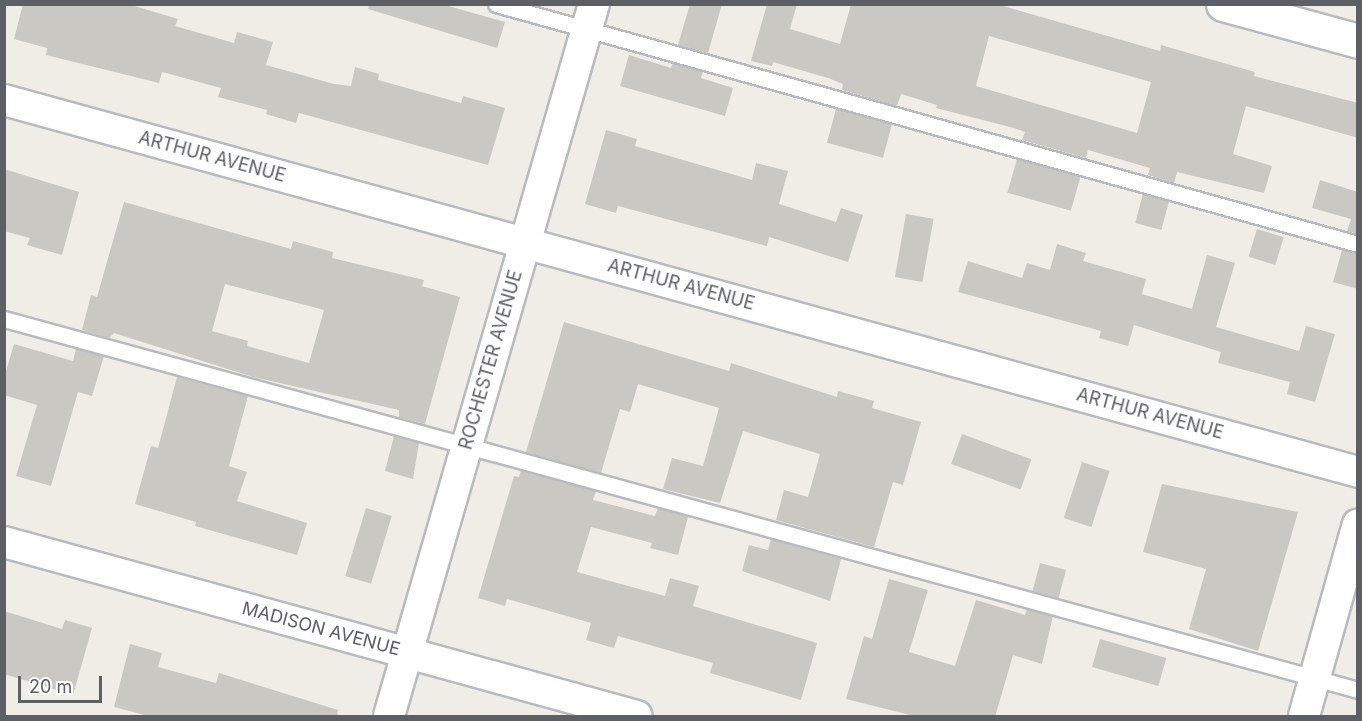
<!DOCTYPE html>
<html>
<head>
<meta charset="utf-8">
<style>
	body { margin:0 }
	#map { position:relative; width:1362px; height:721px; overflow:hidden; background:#efede5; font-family:Inter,sans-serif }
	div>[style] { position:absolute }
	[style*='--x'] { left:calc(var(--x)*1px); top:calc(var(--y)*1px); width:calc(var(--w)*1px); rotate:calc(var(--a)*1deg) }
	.building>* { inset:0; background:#cac8c2; transform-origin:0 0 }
	.roads { filter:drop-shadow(2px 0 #b7babe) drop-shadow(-2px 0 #b7babe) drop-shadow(0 2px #b7babe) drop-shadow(0 -2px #b7babe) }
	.lane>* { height:15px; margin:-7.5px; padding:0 7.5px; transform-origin:7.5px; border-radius:7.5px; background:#fff }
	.street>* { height:30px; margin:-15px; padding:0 15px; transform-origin:15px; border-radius:15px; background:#fff }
	.secondary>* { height:33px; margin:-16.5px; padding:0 16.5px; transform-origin:16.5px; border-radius:16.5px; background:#fff }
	span { translate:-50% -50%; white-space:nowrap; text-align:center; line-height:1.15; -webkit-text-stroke:5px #fff; paint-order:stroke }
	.street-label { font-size:18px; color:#5c6065 }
	.frame { position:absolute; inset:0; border:6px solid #5c6065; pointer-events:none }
	.scale { position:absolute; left:18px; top:676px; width:84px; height:27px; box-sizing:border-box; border:3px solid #5c6065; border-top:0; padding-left:8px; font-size:18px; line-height:21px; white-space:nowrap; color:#5c6065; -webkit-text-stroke:4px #fff; paint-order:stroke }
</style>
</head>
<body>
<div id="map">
	<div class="building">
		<i style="clip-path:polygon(23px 4px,128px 4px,178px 19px,175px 26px,234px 43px,237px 32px,273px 42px,266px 65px,334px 84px,351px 86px,355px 67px,379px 74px,378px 80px,461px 103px,463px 96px,505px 108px,488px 165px,299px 113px,296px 123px,266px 114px,267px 110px,218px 97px,221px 88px,162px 72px,159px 83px,46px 55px,47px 48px,14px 39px)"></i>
		<i style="clip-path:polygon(369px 4px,441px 4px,505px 22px,497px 48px,368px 9px)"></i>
		<i style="clip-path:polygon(690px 4px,722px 4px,708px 53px,678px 45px)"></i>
		<i style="clip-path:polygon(evenodd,767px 4px,797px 4px,790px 29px,840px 44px,851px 4px,996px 4px,1160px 51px,1161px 45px,1192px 54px,1255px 72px,1254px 76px,1358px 103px,1358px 138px,1246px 106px,1233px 154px,1272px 166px,1264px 193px,1177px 172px,1174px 183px,1148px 175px,1150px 168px,1088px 150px,1086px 158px,1022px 140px,1025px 132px,1014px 128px,936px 108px,937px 105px,901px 94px,897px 106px,842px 90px,843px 84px,828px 78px,773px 62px,772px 66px,751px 61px,767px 4px,989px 36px,1151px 82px,1137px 133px,976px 86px,989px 36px)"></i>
		<i style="clip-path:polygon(629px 55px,671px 68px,673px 63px,703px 72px,701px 78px,733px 88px,725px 116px,620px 86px)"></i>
		<i style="left:836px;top:109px;width:58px;height:35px;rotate:15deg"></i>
		<i style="clip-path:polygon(606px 130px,637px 139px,635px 146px,752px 180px,756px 163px,788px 171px,779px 204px,836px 222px,841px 208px,863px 215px,848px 262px,769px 237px,767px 246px,618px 206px,616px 213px,585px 204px)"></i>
		<i style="left:1017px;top:159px;width:66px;height:35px;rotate:16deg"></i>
		<i style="clip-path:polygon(4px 169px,79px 192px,62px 255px,27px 245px,30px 238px,4px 231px)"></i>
		<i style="clip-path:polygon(1320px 180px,1358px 192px,1358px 234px,1347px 231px,1351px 219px,1312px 208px)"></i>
		<i style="left:1143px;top:194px;width:27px;height:30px;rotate:15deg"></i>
		<i style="clip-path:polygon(evenodd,124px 202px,291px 249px,293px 241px,333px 252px,332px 258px,424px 280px,422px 286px,460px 297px,425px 424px,399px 417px,399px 410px,253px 377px,114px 333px,109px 338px,82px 330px,91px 295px,97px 297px,124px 202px,225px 284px,324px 310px,309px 363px,247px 346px,248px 341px,212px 331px,225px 284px)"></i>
		<i style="left:906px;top:214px;width:28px;height:64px;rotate:10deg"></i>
		<i style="left:1257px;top:229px;width:28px;height:29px;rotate:17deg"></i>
		<i style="clip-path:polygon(1057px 244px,1086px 253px,1083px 261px,1146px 279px,1142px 294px,1192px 309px,1207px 255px,1235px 263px,1216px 327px,1299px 351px,1306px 326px,1335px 334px,1315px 402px,1287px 394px,1290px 382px,1218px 363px,1221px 352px,1134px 325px,1128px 346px,1099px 338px,1101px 331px,958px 292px,968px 261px,1022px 278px,1027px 263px,1050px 270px)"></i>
		<i style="clip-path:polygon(1342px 250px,1358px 253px,1358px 289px,1333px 282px)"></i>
		<i style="clip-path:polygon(564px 322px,729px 371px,731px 363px,837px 397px,838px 391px,874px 401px,872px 408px,921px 422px,903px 485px,893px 482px,874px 547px,776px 520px,784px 490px,808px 497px,820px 454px,743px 431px,720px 503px,663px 489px,672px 458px,703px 466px,719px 408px,638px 384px,630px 412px,620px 409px,601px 473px,526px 452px)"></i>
		<i style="clip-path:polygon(14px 344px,73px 361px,76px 349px,104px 356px,92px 396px,78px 392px,51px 486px,16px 476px,37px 405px,4px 395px,4px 378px)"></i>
		<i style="clip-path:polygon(177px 377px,248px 396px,229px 466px,247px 472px,237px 501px,307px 523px,297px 555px,195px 526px,196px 522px,135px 504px,151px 446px,158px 448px)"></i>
		<i style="left:962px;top:434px;width:74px;height:32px;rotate:20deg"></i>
		<i style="clip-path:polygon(394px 436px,419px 443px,413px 479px,385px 471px)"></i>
		<i style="left:1082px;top:462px;width:29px;height:59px;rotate:18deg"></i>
		<i style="clip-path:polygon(521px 471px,596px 491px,593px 500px,655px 516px,658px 508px,688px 517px,678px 555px,650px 548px,652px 543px,591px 527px,577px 572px,665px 596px,670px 578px,699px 586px,693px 606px,817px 643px,801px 700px,710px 673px,713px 663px,618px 636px,614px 648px,586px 640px,591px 623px,507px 599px,505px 606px,478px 598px,514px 476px,519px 477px)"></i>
		<i style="clip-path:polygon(1162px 484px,1298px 512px,1258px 651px,1189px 629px,1206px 569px,1143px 552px)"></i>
		<i style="left:366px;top:508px;width:27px;height:71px;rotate:17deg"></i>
		<i style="clip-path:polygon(771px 539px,841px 559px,830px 601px,742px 571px,749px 545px,768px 550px)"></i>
		<i style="left:1040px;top:563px;width:27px;height:29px;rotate:15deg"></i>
		<i style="clip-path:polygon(889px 579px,928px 590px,909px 652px,955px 666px,976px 600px,1025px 615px,1027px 609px,1053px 616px,1042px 664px,1013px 655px,995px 717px,918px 717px,846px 699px,864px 636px,872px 639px)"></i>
		<i style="clip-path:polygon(4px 611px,62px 629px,65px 620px,92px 628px,73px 695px,4px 674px)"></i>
		<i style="left:1100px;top:639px;width:69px;height:29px;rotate:16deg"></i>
		<i style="clip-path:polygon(130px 644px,162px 653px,158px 667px,216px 683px,219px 673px,338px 710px,337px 717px,152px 717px,114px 707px)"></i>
	</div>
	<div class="roads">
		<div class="lane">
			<i style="--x:496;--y:4;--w:895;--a:15.56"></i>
			<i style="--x:4;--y:319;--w:1404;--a:15.32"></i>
		</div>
		<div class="street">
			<i style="--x:4;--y:100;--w:1404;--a:15.36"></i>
			<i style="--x:4;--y:542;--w:656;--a:15.37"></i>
			<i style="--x:389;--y:716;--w:741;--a:-73.94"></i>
			<i style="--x:1304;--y:716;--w:199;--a:-74.3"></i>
		</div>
		<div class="secondary">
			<i style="--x:1223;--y:4;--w:140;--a:15.3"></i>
		</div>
	</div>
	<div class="street-label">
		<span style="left:212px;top:157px;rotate:15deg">ARTHUR AVENUE</span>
		<span style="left:681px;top:285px;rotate:15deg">ARTHUR AVENUE</span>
		<span style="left:491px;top:360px;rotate:-74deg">ROCHESTER AVENUE</span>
		<span style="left:1150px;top:414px;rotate:15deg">ARTHUR AVENUE</span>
		<span style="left:321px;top:629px;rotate:15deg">MADISON AVENUE</span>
	</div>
	<div class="frame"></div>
	<div class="scale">20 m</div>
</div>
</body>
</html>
